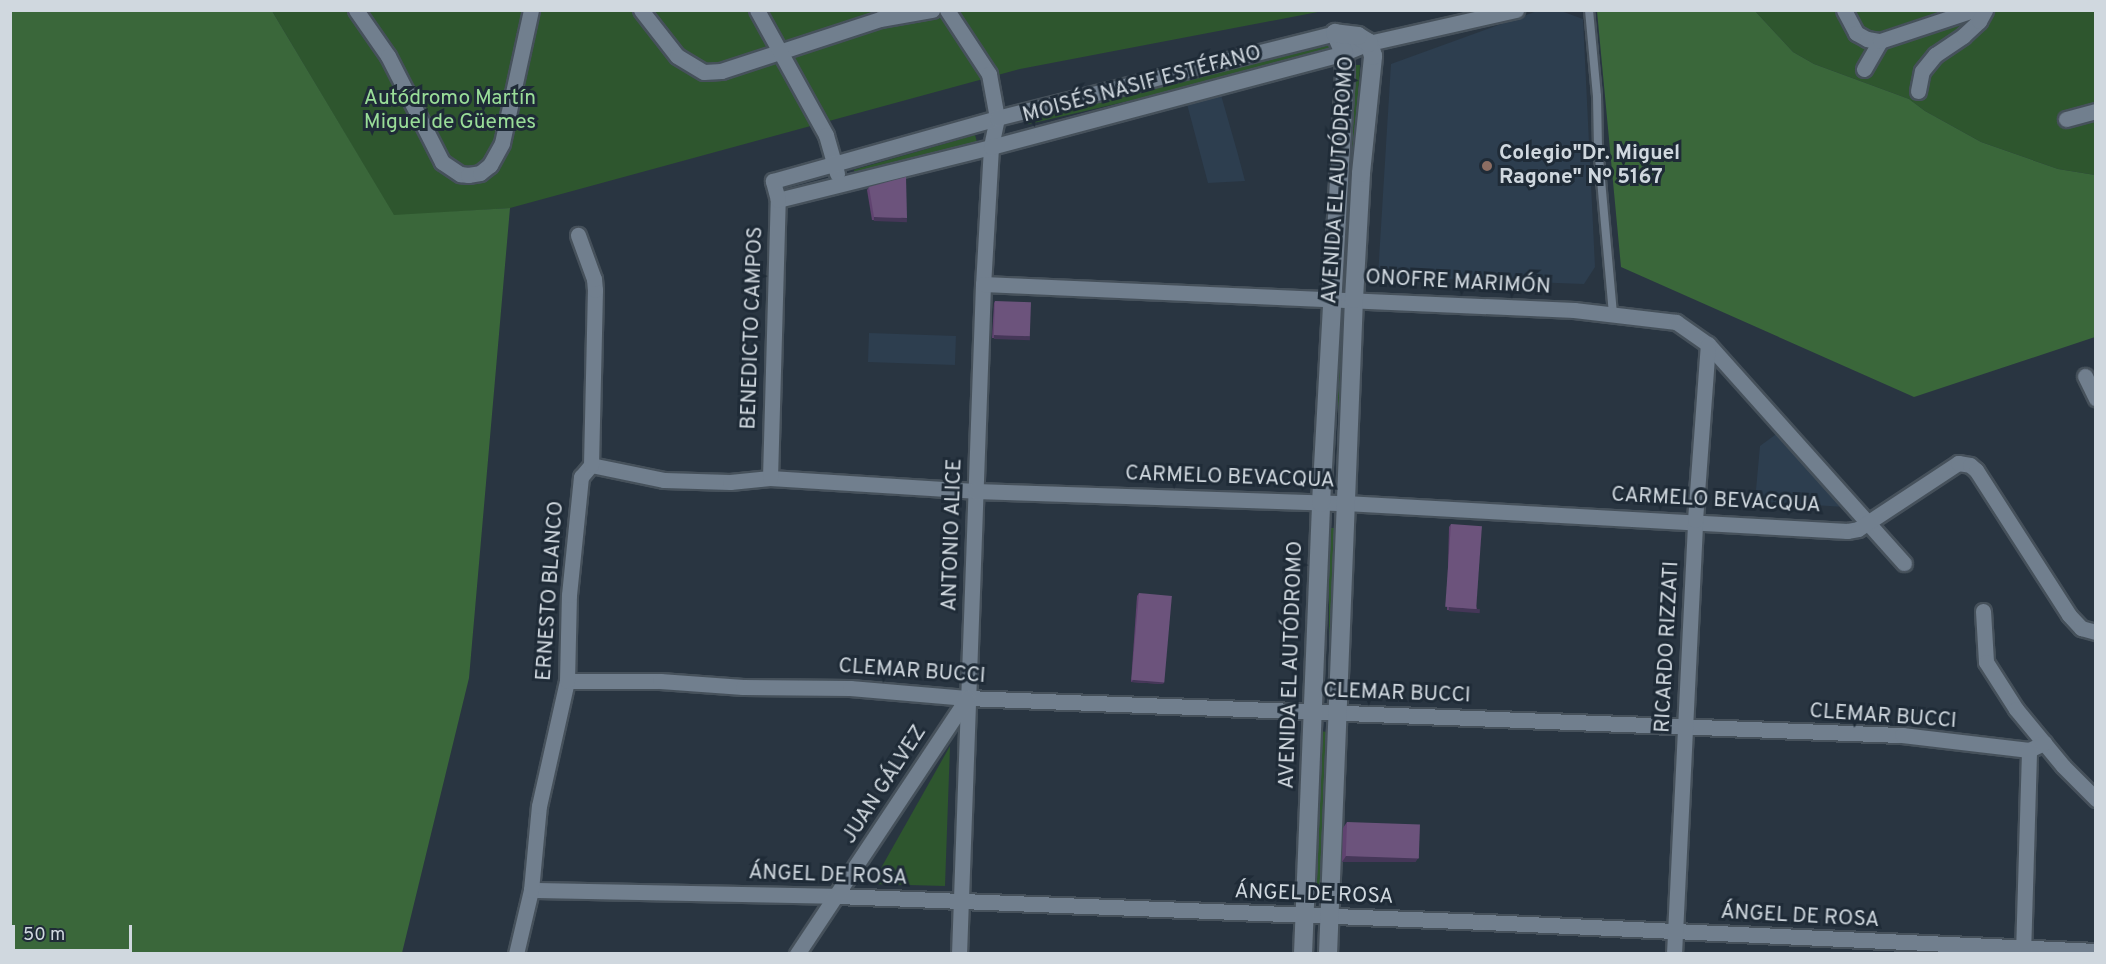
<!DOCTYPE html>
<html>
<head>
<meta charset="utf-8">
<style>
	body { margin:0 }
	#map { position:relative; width:2106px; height:964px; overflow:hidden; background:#293541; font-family:Overpass,sans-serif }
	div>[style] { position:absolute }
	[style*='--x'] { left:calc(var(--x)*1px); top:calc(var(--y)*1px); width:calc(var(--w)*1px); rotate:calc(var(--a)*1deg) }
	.built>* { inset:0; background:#2d3e4f; transform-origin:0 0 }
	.green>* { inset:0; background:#2e562e; transform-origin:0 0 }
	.forest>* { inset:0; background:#3a673a }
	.roads { filter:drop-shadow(2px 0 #46515b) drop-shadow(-2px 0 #46515b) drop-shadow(0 2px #46515b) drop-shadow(0 -2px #46515b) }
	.lane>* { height:8px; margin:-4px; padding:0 4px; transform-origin:4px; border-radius:4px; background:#717f8e }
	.street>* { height:15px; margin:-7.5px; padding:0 7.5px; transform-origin:7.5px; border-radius:7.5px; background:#717f8e }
	.secondary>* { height:18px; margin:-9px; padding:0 9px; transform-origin:9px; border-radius:9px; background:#717f8e }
	.wall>* { inset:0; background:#604370 }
	.shaded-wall>* { inset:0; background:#453758; transform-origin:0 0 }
	.building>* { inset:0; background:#6c537c; transform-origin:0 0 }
	.dots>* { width:16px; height:16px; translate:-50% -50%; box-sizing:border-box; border:3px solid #1f2b37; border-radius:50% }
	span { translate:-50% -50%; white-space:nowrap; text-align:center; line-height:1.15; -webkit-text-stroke:6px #1f2b37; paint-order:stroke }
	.street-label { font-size:21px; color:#d0d8df }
	.park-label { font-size:21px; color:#99dd98 }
	.poi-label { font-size:21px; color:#d0d8df; font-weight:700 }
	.left { translate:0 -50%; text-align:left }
	.frame { position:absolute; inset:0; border:12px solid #d0d8df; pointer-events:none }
	.scale { position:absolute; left:12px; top:925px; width:120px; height:27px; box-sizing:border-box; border:3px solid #d0d8df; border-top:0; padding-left:8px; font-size:18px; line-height:21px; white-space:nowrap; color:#d0d8df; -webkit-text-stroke:4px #1f2b37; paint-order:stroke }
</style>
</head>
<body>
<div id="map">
	<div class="built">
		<i style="clip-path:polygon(1540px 10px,1561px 11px,1583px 19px,1595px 267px,1584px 284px,1378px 276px,1391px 64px)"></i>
		<i style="clip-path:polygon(1221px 95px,1237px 151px,1245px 181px,1208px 183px,1187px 104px)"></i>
		<i style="left:869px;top:333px;width:87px;height:29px;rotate:2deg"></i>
		<i style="clip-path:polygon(1779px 432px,1844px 507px,1755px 501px,1760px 446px)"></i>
	</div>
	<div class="green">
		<i style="clip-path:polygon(272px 11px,1323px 11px,1020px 69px,510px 208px,394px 216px)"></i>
		<i style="clip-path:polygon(1755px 11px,2095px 11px,2095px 175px,2058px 169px,1981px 142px,1925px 111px,1909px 99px,1814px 64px,1793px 52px)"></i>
		<i style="left:1331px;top:45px;width:9px;height:313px;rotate:77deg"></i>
		<i style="clip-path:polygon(1353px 65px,1360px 65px,1347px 275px,1341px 275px)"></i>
		<i style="left:975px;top:135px;width:7px;height:126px;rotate:74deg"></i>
		<i style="left:1338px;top:318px;width:6px;height:168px"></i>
		<i style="left:1329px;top:528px;width:6px;height:162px"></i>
		<i style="clip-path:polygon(1320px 731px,1327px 732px,1320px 895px,1314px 895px)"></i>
		<i style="clip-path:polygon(950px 746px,945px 886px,872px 884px)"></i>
	</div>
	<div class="forest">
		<i style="clip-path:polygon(10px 11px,272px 11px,394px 215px,510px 208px,469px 678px,402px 953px,11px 953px)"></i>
		<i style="clip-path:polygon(1597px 11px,1755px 11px,1793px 52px,1814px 64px,1909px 99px,1925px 111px,1981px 142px,2058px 169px,2095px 175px,2095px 337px,1914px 397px,1621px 267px)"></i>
	</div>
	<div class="roads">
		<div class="lane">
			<i style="--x:1589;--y:10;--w:86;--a:84.7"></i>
			<i style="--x:1597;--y:96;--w:50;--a:88.9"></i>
			<i style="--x:1598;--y:146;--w:169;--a:84.9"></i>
		</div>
		<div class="street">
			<i style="--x:356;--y:10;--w:56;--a:55.2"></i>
			<i style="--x:388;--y:56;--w:119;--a:63"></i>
			<i style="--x:442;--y:162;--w:22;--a:34"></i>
			<i style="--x:460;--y:174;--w:8;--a:7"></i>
			<i style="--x:468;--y:175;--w:12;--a:-9"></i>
			<i style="--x:480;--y:173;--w:13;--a:-39"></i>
			<i style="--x:490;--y:165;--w:25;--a:-61"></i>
			<i style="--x:502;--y:143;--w:136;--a:-77.7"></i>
			<i style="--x:641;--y:10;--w:58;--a:52"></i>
			<i style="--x:677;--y:56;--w:31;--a:31"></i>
			<i style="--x:704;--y:72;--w:17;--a:-3"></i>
			<i style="--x:721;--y:71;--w:167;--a:-18.1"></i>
			<i style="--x:880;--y:19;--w:53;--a:-9.8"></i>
			<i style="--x:757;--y:10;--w:143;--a:61.1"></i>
			<i style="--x:826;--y:135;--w:40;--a:74"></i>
			<i style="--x:947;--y:10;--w:77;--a:56.7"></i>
			<i style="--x:989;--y:74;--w:45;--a:79.7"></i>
			<i style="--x:997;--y:118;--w:30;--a:102"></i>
			<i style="--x:991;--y:147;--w:137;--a:93.3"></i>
			<i style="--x:983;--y:284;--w:670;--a:92.05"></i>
			<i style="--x:1844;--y:10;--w:26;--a:62"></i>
			<i style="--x:1856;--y:33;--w:13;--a:29"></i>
			<i style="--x:1867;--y:39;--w:13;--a:9"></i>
			<i style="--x:1864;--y:69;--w:32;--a:-60"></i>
			<i style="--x:1880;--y:41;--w:98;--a:-18.4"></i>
			<i style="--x:1918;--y:91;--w:20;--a:-79"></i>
			<i style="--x:1922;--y:71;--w:21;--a:-51"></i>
			<i style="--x:1935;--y:55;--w:34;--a:-34"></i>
			<i style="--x:1963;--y:36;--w:22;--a:-43"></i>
			<i style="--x:1979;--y:21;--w:13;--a:-61"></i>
			<i style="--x:2066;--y:119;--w:31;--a:-15"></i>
			<i style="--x:778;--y:200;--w:219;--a:-14"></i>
			<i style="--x:991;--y:147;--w:365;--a:-14.9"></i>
			<i style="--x:1344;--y:53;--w:27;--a:-22"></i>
			<i style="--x:1369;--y:43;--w:151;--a:-12.7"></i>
			<i style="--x:983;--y:284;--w:592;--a:2.52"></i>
			<i style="--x:1574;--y:310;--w:103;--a:6.7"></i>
			<i style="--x:1676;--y:322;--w:39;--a:35"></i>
			<i style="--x:1708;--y:344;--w:294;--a:48.2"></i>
			<i style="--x:2085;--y:376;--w:25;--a:64"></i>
			<i style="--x:591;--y:465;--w:75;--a:11.6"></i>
			<i style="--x:664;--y:480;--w:66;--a:1.7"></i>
			<i style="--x:730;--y:482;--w:40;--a:-5.7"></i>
			<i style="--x:770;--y:478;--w:205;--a:3.6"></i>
			<i style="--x:975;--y:491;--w:370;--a:1.9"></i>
			<i style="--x:1345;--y:503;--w:503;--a:3.19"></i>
			<i style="--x:1847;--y:531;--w:11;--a:-10"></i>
			<i style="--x:1858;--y:529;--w:120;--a:-33.4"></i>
			<i style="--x:1958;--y:463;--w:12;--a:9"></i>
			<i style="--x:1970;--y:465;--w:8;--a:40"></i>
			<i style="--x:1976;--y:470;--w:172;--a:57.3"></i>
			<i style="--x:2069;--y:615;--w:18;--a:47"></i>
			<i style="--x:2081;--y:628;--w:16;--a:15"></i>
			<i style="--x:770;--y:478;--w:278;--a:-88.4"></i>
			<i style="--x:778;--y:200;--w:20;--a:-105"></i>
			<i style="--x:773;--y:181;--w:233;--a:-15.7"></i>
			<i style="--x:997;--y:118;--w:349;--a:-14.1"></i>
			<i style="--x:1983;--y:611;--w:51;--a:86.6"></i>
			<i style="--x:1986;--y:662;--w:56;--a:57.4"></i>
			<i style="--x:2016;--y:709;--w:74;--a:50.5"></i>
			<i style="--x:2063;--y:766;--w:47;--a:45"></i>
			<i style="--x:567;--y:681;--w:93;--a:0"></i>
			<i style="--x:660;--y:681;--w:83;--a:4.1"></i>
			<i style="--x:743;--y:687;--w:107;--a:0.5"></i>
			<i style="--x:850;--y:688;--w:117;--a:4.9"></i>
			<i style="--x:967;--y:698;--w:936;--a:2.27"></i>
			<i style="--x:1902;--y:735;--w:128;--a:6.7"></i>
			<i style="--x:2029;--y:750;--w:17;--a:-25"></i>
			<i style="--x:531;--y:890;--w:306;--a:1.1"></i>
			<i style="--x:837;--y:896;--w:649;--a:2.3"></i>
			<i style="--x:1485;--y:922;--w:612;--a:2.72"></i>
			<i style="--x:516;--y:954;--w:66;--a:-76.8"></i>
			<i style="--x:531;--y:890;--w:84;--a:-84.6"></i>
			<i style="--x:539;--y:806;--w:128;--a:-77.4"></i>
			<i style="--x:567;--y:681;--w:86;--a:-88.7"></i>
			<i style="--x:569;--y:595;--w:119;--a:-84.2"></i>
			<i style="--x:581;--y:477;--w:16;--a:-50"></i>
			<i style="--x:591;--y:465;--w:175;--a:-88.7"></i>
			<i style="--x:595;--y:290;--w:11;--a:-95"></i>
			<i style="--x:594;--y:279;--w:47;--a:-110"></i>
			<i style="--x:797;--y:954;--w:307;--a:-56.4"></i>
			<i style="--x:1674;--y:954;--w:435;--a:-87.2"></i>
			<i style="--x:1695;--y:520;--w:176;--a:-85.8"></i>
			<i style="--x:2023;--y:954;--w:204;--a:-88.3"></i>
		</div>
		<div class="secondary">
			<i style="--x:1303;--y:954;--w:451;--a:-87.7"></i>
			<i style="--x:1321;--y:503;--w:429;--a:-86.8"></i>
			<i style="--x:1345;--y:75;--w:22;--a:-93"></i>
			<i style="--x:1344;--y:53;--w:22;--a:-114"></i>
			<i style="--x:1328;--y:954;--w:656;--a:-87.73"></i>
			<i style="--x:1354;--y:299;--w:126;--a:-86.8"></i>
			<i style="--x:1361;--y:173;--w:118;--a:-84.1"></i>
			<i style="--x:1373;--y:56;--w:14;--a:-107"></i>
			<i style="--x:1369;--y:43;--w:13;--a:-148"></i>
			<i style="--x:1358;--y:36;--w:23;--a:-173"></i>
		</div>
	</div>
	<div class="wall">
		<i style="clip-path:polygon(869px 187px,905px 221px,872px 220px,867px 190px)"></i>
		<i style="clip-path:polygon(995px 301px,1028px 339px,992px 338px,994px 303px)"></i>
		<i style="clip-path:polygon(1451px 524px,1478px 612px,1447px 610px,1449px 527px)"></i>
		<i style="clip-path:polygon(1139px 593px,1164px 681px,1163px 684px,1131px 682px,1137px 596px)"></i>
		<i style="clip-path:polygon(1347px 822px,1419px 857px,1415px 862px,1342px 862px,1343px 828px)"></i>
	</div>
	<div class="shaded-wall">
		<i style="left:874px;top:217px;width:33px;height:4px;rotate:2deg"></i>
		<i style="left:994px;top:335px;width:36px;height:4px;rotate:2deg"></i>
		<i style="left:1449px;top:607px;width:31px;height:4px;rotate:4deg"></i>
		<i style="clip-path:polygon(1133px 680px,1164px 681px,1163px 684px,1131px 682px)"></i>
		<i style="clip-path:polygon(1346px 856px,1419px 857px,1415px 862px,1342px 862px)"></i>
	</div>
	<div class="building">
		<i style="clip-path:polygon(906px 177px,907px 218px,874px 217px,869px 187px)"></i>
		<i style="left:995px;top:301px;width:36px;height:34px;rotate:2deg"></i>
		<i style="left:1451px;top:524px;width:31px;height:83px;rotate:4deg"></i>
		<i style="left:1139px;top:593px;width:33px;height:87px;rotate:5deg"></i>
		<i style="left:1347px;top:822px;width:73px;height:34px;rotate:2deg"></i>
	</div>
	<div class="dots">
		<i style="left:1487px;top:166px;background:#8d6e63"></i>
	</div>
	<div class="street-label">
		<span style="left:1142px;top:85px;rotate:-15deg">MOISÉS NASIF ESTÉFANO</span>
		<span style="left:1339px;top:180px;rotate:-86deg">AVENIDA EL AUTÓDROMO</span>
		<span style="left:1458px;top:283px;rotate:3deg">ONOFRE MARIMÓN</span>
		<span style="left:753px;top:328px;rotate:-88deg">BENEDICTO CAMPOS</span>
		<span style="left:1230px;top:478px;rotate:2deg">CARMELO BEVACQUA</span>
		<span style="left:1716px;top:501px;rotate:3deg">CARMELO BEVACQUA</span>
		<span style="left:953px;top:535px;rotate:-88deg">ANTONIO ALICE</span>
		<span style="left:551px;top:591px;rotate:-86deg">ERNESTO BLANCO</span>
		<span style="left:1668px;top:647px;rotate:-87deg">RICARDO RIZZATI</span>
		<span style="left:1292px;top:665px;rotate:-88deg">AVENIDA EL AUTÓDROMO</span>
		<span style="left:912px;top:672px;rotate:4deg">CLEMAR BUCCI</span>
		<span style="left:1397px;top:694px;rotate:2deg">CLEMAR BUCCI</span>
		<span style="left:1883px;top:717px;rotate:4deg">CLEMAR BUCCI</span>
		<span style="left:885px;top:785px;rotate:-57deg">JUAN GÁLVEZ</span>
		<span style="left:828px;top:876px;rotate:2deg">ÁNGEL DE ROSA</span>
		<span style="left:1314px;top:895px;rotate:2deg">ÁNGEL DE ROSA</span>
		<span style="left:1800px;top:917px;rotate:3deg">ÁNGEL DE ROSA</span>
	</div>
	<div class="park-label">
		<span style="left:450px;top:111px">Autódromo Martín<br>Miguel de Güemes</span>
	</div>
	<div class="poi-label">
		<span class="left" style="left:1499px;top:166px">Colegio"Dr. Miguel<br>Ragone" Nº 5167</span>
	</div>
	<div class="frame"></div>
	<div class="scale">50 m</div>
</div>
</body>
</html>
